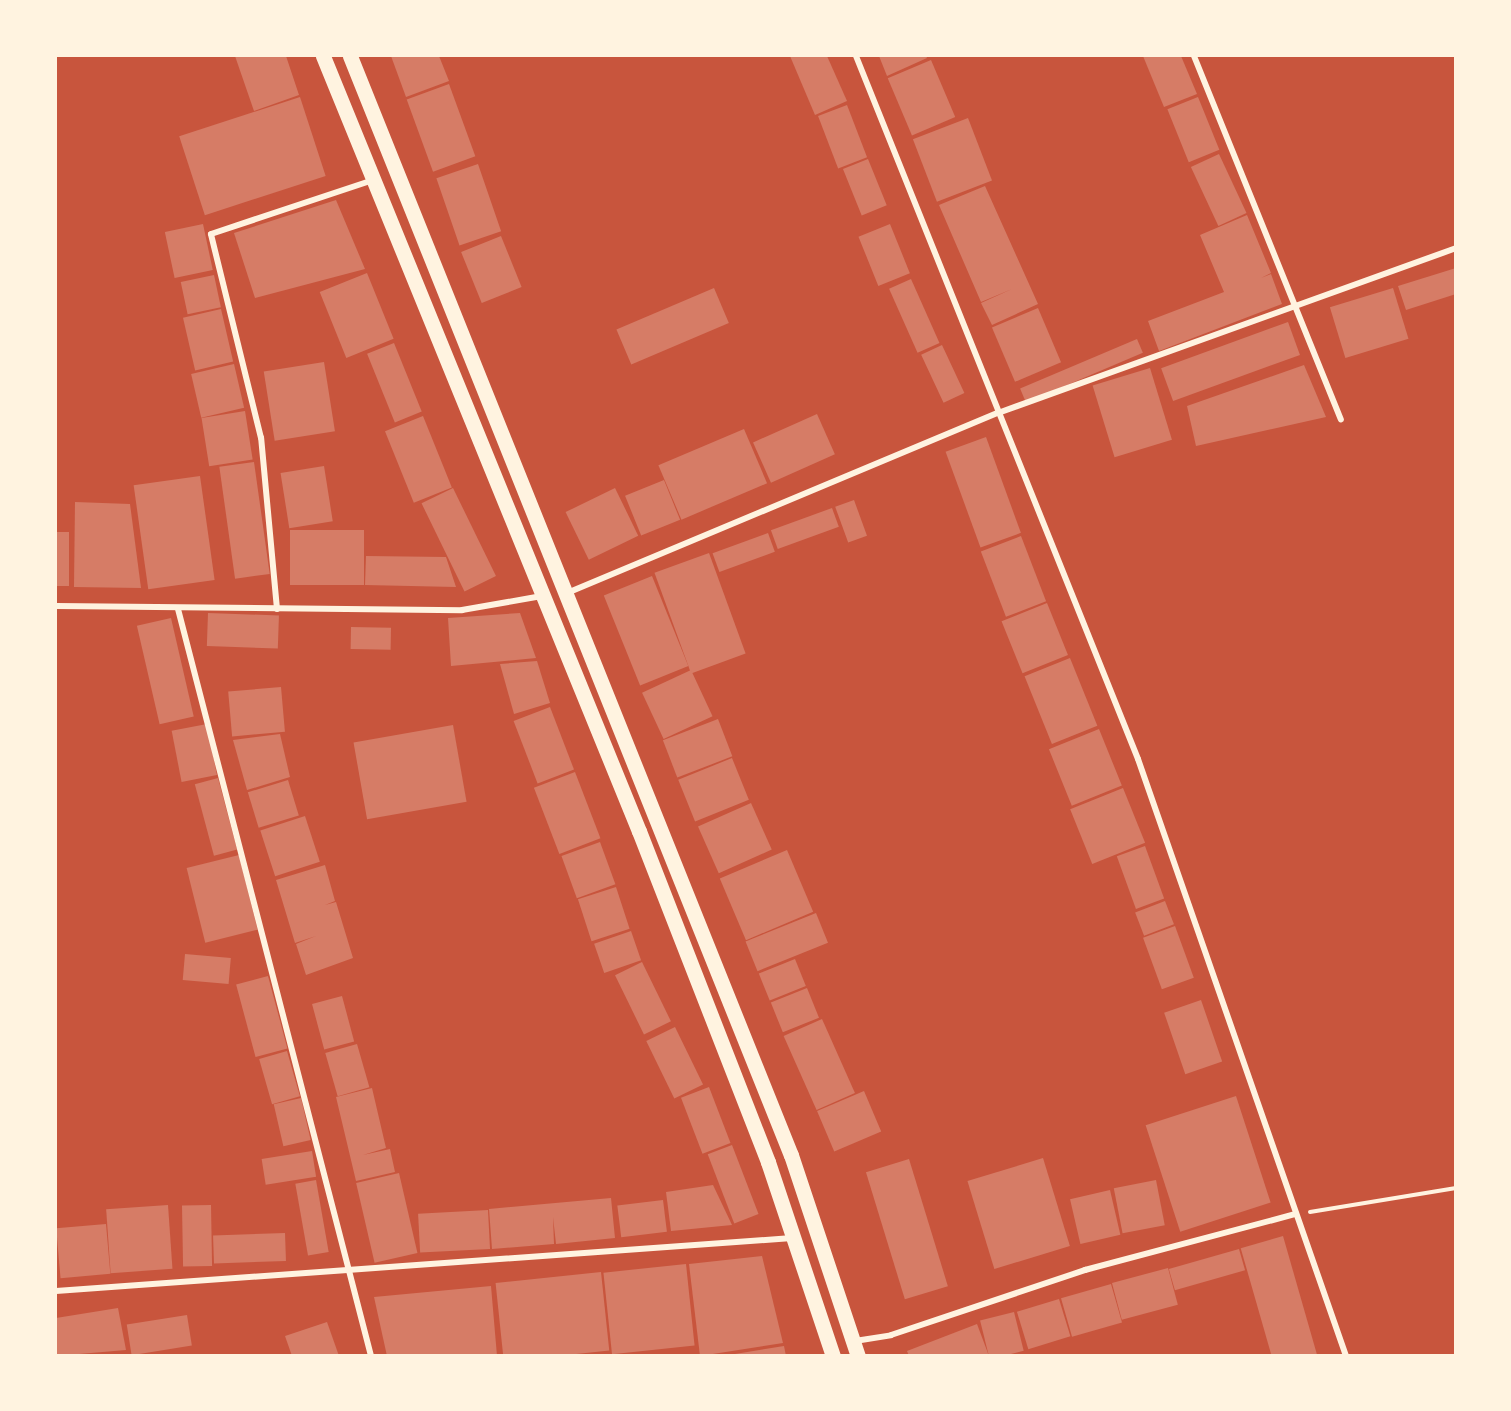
<!DOCTYPE html>
<html>
<head>
<meta charset="utf-8">
<style>
	body { margin:0 }
	#map { position:relative; width:1511px; height:1411px; overflow:hidden; background:#c8553d; font-family:"Source Sans 3",sans-serif }
	div>[style] { position:absolute }
	[style*='--x'] { left:calc(var(--x)*1px); top:calc(var(--y)*1px); width:calc(var(--w)*1px); rotate:calc(var(--a)*1deg) }
	.building>* { inset:0; background:#d67c66; transform-origin:0 0 }
	.path>* { height:4px; margin:-2px; padding:0 2px; transform-origin:2px; border-radius:2px; background:#fff3e0 }
	.minor>* { height:6px; margin:-3px; padding:0 3px; transform-origin:3px; border-radius:3px; background:#fff3e0 }
	.primary>* { height:15px; margin:-7.5px; padding:0 7.5px; transform-origin:7.5px; border-radius:7.5px; background:#fff3e0 }
	span { translate:-50% -50%; white-space:nowrap; text-align:center; line-height:1.15; -webkit-text-stroke:6px #fff3e0; paint-order:stroke }
	.frame { position:absolute; inset:0; border:57px solid #fff3e0; pointer-events:none }
</style>
</head>
<body>
<div id="map">
	<div class="building">
		<i style="clip-path:polygon(235px 56px,286px 56px,299px 95px,254px 111px)"></i>
		<i style="clip-path:polygon(391px 56px,439px 56px,449px 81px,406px 97px)"></i>
		<i style="clip-path:polygon(790px 56px,827px 56px,847px 101px,815px 115px)"></i>
		<i style="clip-path:polygon(879px 56px,926px 56px,927px 58px,887px 76px)"></i>
		<i style="clip-path:polygon(1143px 56px,1181px 56px,1197px 94px,1164px 107px)"></i>
		<i style="left:931px;top:60px;width:62px;height:47px;rotate:67deg"></i>
		<i style="left:449px;top:84px;width:77px;height:45px;rotate:70deg"></i>
		<i style="left:300px;top:97px;width:83px;height:127px;rotate:72deg"></i>
		<i style="left:1198px;top:97px;width:57px;height:33px;rotate:68deg"></i>
		<i style="left:847px;top:105px;width:56px;height:31px;rotate:69deg"></i>
		<i style="left:968px;top:118px;width:67px;height:59px;rotate:69deg"></i>
		<i style="left:1219px;top:154px;width:65px;height:31px;rotate:65deg"></i>
		<i style="left:868px;top:159px;width:50px;height:27px;rotate:68deg"></i>
		<i style="left:478px;top:164px;width:71px;height:44px;rotate:71deg"></i>
		<i style="clip-path:polygon(985px 186px,1038px 304px,992px 325px,981px 303px,1012px 289px,981px 302px,939px 205px)"></i>
		<i style="clip-path:polygon(336px 200px,365px 269px,255px 298px,234px 233px)"></i>
		<i style="clip-path:polygon(1247px 215px,1271px 273px,1261px 278px,1271px 274px,1282px 304px,1159px 351px,1148px 321px,1224px 292px,1200px 235px)"></i>
		<i style="left:203px;top:224px;width:47px;height:39px;rotate:78deg"></i>
		<i style="left:890px;top:224px;width:53px;height:34px;rotate:68deg"></i>
		<i style="left:501px;top:236px;width:55px;height:43px;rotate:68deg"></i>
		<i style="clip-path:polygon(1456px 268px,1456px 294px,1406px 310px,1398px 286px)"></i>
		<i style="left:367px;top:273px;width:71px;height:51px;rotate:68deg"></i>
		<i style="left:214px;top:275px;width:33px;height:34px;rotate:78deg"></i>
		<i style="left:911px;top:279px;width:70px;height:24px;rotate:66deg"></i>
		<i style="left:714px;top:288px;width:38px;height:106px;rotate:67deg"></i>
		<i style="left:1393px;top:288px;width:53px;height:66px;rotate:73deg"></i>
		<i style="left:1038px;top:308px;width:59px;height:50px;rotate:67deg"></i>
		<i style="left:221px;top:309px;width:54px;height:39px;rotate:77deg"></i>
		<i style="left:1288px;top:322px;width:35px;height:135px;rotate:70deg"></i>
		<i style="left:1137px;top:339px;width:15px;height:127px;rotate:67deg"></i>
		<i style="left:394px;top:343px;width:74px;height:29px;rotate:68deg"></i>
		<i style="left:942px;top:345px;width:53px;height:23px;rotate:65deg"></i>
		<i style="left:324px;top:362px;width:70px;height:61px;rotate:81deg"></i>
		<i style="left:234px;top:364px;width:45px;height:44px;rotate:77deg"></i>
		<i style="clip-path:polygon(1304px 365px,1326px 417px,1196px 446px,1187px 406px)"></i>
		<i style="left:1150px;top:368px;width:75px;height:60px;rotate:73deg"></i>
		<i style="left:245px;top:411px;width:49px;height:44px;rotate:81deg"></i>
		<i style="left:817px;top:414px;width:44px;height:70px;rotate:66deg"></i>
		<i style="left:423px;top:416px;width:77px;height:41px;rotate:68deg"></i>
		<i style="left:744px;top:429px;width:59px;height:93px;rotate:67deg"></i>
		<i style="left:986px;top:437px;width:102px;height:43px;rotate:70deg"></i>
		<i style="left:254px;top:462px;width:113px;height:35px;rotate:82deg"></i>
		<i style="left:324px;top:466px;width:56px;height:44px;rotate:81deg"></i>
		<i style="left:200px;top:476px;width:105px;height:67px;rotate:82deg"></i>
		<i style="left:664px;top:480px;width:43px;height:42px;rotate:68deg"></i>
		<i style="left:453px;top:488px;width:98px;height:35px;rotate:64deg"></i>
		<i style="left:615px;top:488px;width:53px;height:55px;rotate:64deg"></i>
		<i style="left:854px;top:500px;width:38px;height:20px;rotate:70deg"></i>
		<i style="clip-path:polygon(75px 502px,130px 504px,141px 588px,74px 587px)"></i>
		<i style="left:832px;top:508px;width:20px;height:65px;rotate:70deg"></i>
		<i style="left:290px;top:530px;width:74px;height:55px"></i>
		<i style="left:56px;top:532px;width:13px;height:54px"></i>
		<i style="left:768px;top:533px;width:20px;height:59px;rotate:70deg"></i>
		<i style="left:1021px;top:536px;width:70px;height:43px;rotate:69deg"></i>
		<i style="left:709px;top:553px;width:107px;height:58px;rotate:70deg"></i>
		<i style="clip-path:polygon(366px 556px,446px 557px,456px 587px,365px 585px)"></i>
		<i style="left:652px;top:576px;width:97px;height:52px;rotate:68deg"></i>
		<i style="left:1047px;top:603px;width:56px;height:49px;rotate:68deg"></i>
		<i style="left:208px;top:613px;width:71px;height:33px;rotate:2deg"></i>
		<i style="clip-path:polygon(520px 613px,536px 658px,451px 666px,448px 618px)"></i>
		<i style="left:171px;top:618px;width:101px;height:35px;rotate:77deg"></i>
		<i style="left:351px;top:627px;width:40px;height:22px;rotate:1deg"></i>
		<i style="left:1070px;top:658px;width:73px;height:49px;rotate:68deg"></i>
		<i style="clip-path:polygon(537px 661px,550px 703px,514px 714px,500px 664px)"></i>
		<i style="left:691px;top:670px;width:51px;height:54px;rotate:65deg"></i>
		<i style="left:281px;top:687px;width:45px;height:53px;rotate:85deg"></i>
		<i style="left:550px;top:707px;width:67px;height:39px;rotate:69deg"></i>
		<i style="left:718px;top:719px;width:40px;height:59px;rotate:69deg"></i>
		<i style="left:207px;top:724px;width:52px;height:36px;rotate:79deg"></i>
		<i style="left:453px;top:725px;width:78px;height:101px;rotate:80deg"></i>
		<i style="left:1099px;top:729px;width:61px;height:54px;rotate:68deg"></i>
		<i style="clip-path:polygon(280px 734px,290px 777px,247px 790px,233px 740px)"></i>
		<i style="left:732px;top:758px;width:45px;height:58px;rotate:68deg"></i>
		<i style="left:575px;top:772px;width:71px;height:44px;rotate:69deg"></i>
		<i style="left:218px;top:778px;width:74px;height:24px;rotate:75deg"></i>
		<i style="left:288px;top:780px;width:37px;height:42px;rotate:73deg"></i>
		<i style="left:1123px;top:788px;width:59px;height:57px;rotate:68deg"></i>
		<i style="left:751px;top:803px;width:51px;height:58px;rotate:66deg"></i>
		<i style="left:305px;top:816px;width:48px;height:47px;rotate:72deg"></i>
		<i style="left:600px;top:842px;width:45px;height:41px;rotate:70deg"></i>
		<i style="left:1145px;top:846px;width:56px;height:30px;rotate:70deg"></i>
		<i style="left:787px;top:850px;width:67px;height:73px;rotate:67deg"></i>
		<i style="left:239px;top:855px;width:77px;height:54px;rotate:76deg"></i>
		<i style="clip-path:polygon(325px 865px,335px 901px,325px 905px,336px 902px,353px 958px,306px 975px,296px 944px,316px 936px,295px 943px,276px 880px)"></i>
		<i style="left:616px;top:887px;width:44px;height:40px;rotate:72deg"></i>
		<i style="left:1165px;top:901px;width:25px;height:32px;rotate:69deg"></i>
		<i style="left:816px;top:913px;width:32px;height:76px;rotate:68deg"></i>
		<i style="left:1175px;top:926px;width:55px;height:34px;rotate:70deg"></i>
		<i style="left:631px;top:931px;width:31px;height:39px;rotate:71deg"></i>
		<i style="left:185px;top:954px;width:46px;height:26px;rotate:5deg"></i>
		<i style="left:795px;top:959px;width:29px;height:39px;rotate:68deg"></i>
		<i style="left:642px;top:962px;width:66px;height:30px;rotate:64deg"></i>
		<i style="left:268px;top:976px;width:75px;height:33px;rotate:75deg"></i>
		<i style="left:807px;top:988px;width:32px;height:39px;rotate:68deg"></i>
		<i style="left:342px;top:996px;width:47px;height:31px;rotate:75deg"></i>
		<i style="left:1201px;top:1000px;width:65px;height:39px;rotate:71deg"></i>
		<i style="left:822px;top:1019px;width:81px;height:42px;rotate:66deg"></i>
		<i style="left:675px;top:1027px;width:64px;height:32px;rotate:64deg"></i>
		<i style="left:357px;top:1044px;width:45px;height:33px;rotate:74deg"></i>
		<i style="left:287px;top:1051px;width:47px;height:29px;rotate:74deg"></i>
		<i style="left:709px;top:1087px;width:60px;height:30px;rotate:69deg"></i>
		<i style="clip-path:polygon(372px 1088px,386px 1148px,363px 1155px,390px 1149px,395px 1172px,356px 1181px,336px 1097px)"></i>
		<i style="left:864px;top:1091px;width:44px;height:51px;rotate:67deg"></i>
		<i style="left:1236px;top:1096px;width:112px;height:95px;rotate:72deg"></i>
		<i style="left:301px;top:1098px;width:43px;height:28px;rotate:77deg"></i>
		<i style="left:732px;top:1145px;width:74px;height:26px;rotate:69deg"></i>
		<i style="left:312px;top:1151px;width:26px;height:51px;rotate:81deg"></i>
		<i style="left:1043px;top:1158px;width:92px;height:79px;rotate:73deg"></i>
		<i style="left:909px;top:1159px;width:133px;height:45px;rotate:73deg"></i>
		<i style="left:399px;top:1173px;width:82px;height:44px;rotate:77deg"></i>
		<i style="left:316px;top:1180px;width:73px;height:21px;rotate:80deg"></i>
		<i style="left:1156px;top:1180px;width:46px;height:43px;rotate:79deg"></i>
		<i style="clip-path:polygon(713px 1185px,732px 1225px,671px 1231px,666px 1192px)"></i>
		<i style="left:1110px;top:1190px;width:46px;height:41px;rotate:77deg"></i>
		<i style="clip-path:polygon(611px 1198px,615px 1238px,556px 1244px,553px 1217px,554px 1244px,492px 1249px,489px 1209px)"></i>
		<i style="left:663px;top:1200px;width:32px;height:46px;rotate:83deg"></i>
		<i style="left:168px;top:1205px;width:64px;height:62px;rotate:86deg"></i>
		<i style="left:211px;top:1205px;width:61px;height:29px;rotate:89deg"></i>
		<i style="left:488px;top:1210px;width:39px;height:70px;rotate:87deg"></i>
		<i style="left:106px;top:1224px;width:50px;height:50px;rotate:85deg"></i>
		<i style="left:285px;top:1233px;width:28px;height:72px;rotate:88deg"></i>
		<i style="left:1283px;top:1236px;width:125px;height:44px;rotate:74deg"></i>
		<i style="left:1239px;top:1249px;width:22px;height:73px;rotate:74deg"></i>
		<i style="clip-path:polygon(762px 1256px,783px 1343px,700px 1356px,689px 1264px)"></i>
		<i style="left:686px;top:1264px;width:82px;height:83px;rotate:84deg"></i>
		<i style="left:1168px;top:1268px;width:38px;height:58px;rotate:75deg"></i>
		<i style="left:601px;top:1272px;width:79px;height:106px;rotate:84deg"></i>
		<i style="left:1111px;top:1284px;width:40px;height:52px;rotate:74deg"></i>
		<i style="clip-path:polygon(491px 1286px,497px 1356px,387px 1356px,374px 1297px)"></i>
		<i style="left:1059px;top:1299px;width:39px;height:44px;rotate:73deg"></i>
		<i style="clip-path:polygon(118px 1308px,126px 1350px,56px 1356px,56px 1318px)"></i>
		<i style="left:1014px;top:1312px;width:40px;height:35px;rotate:76deg"></i>
		<i style="left:187px;top:1315px;width:31px;height:61px;rotate:81deg"></i>
		<i style="clip-path:polygon(327px 1322px,339px 1356px,292px 1356px,285px 1336px)"></i>
		<i style="clip-path:polygon(977px 1324px,989px 1356px,909px 1356px,907px 1351px)"></i>
		<i style="clip-path:polygon(784px 1346px,786px 1356px,735px 1356px,735px 1354px)"></i>
	</div>
	<div class="path">
		<i style="--x:1310;--y:1212;--w:148;--a:-9.3"></i>
	</div>
	<div class="minor">
		<i style="--x:856;--y:56;--w:757;--a:68.14"></i>
		<i style="--x:1138;--y:759;--w:632;--a:70.79"></i>
		<i style="--x:1194;--y:56;--w:392;--a:68"></i>
		<i style="--x:567;--y:593;--w:467;--a:-22.7"></i>
		<i style="--x:998;--y:413;--w:487;--a:-19.8"></i>
		<i style="--x:56;--y:606;--w:406;--a:0.6"></i>
		<i style="--x:462;--y:610;--w:81;--a:-9.9"></i>
		<i style="--x:178;--y:609;--w:772;--a:75.51"></i>
		<i style="--x:277;--y:609;--w:172;--a:-95.3"></i>
		<i style="--x:261;--y:438;--w:210;--a:-103.8"></i>
		<i style="--x:211;--y:234;--w:171;--a:-18.4"></i>
		<i style="--x:56;--y:1291;--w:738;--a:-4.12"></i>
		<i style="--x:855;--y:1341;--w:36;--a:-9"></i>
		<i style="--x:891;--y:1335;--w:205;--a:-18.5"></i>
		<i style="--x:1085;--y:1270;--w:217;--a:-14.9"></i>
	</div>
	<div class="primary">
		<i style="--x:323;--y:56;--w:837;--a:67.82"></i>
		<i style="--x:639;--y:831;--w:355;--a:68.7"></i>
		<i style="--x:768;--y:1162;--w:205;--a:71.5"></i>
		<i style="--x:350;--y:56;--w:1184;--a:68.14"></i>
		<i style="--x:791;--y:1155;--w:212;--a:71.6"></i>
	</div>
	<div class="frame"></div>
</div>
</body>
</html>
